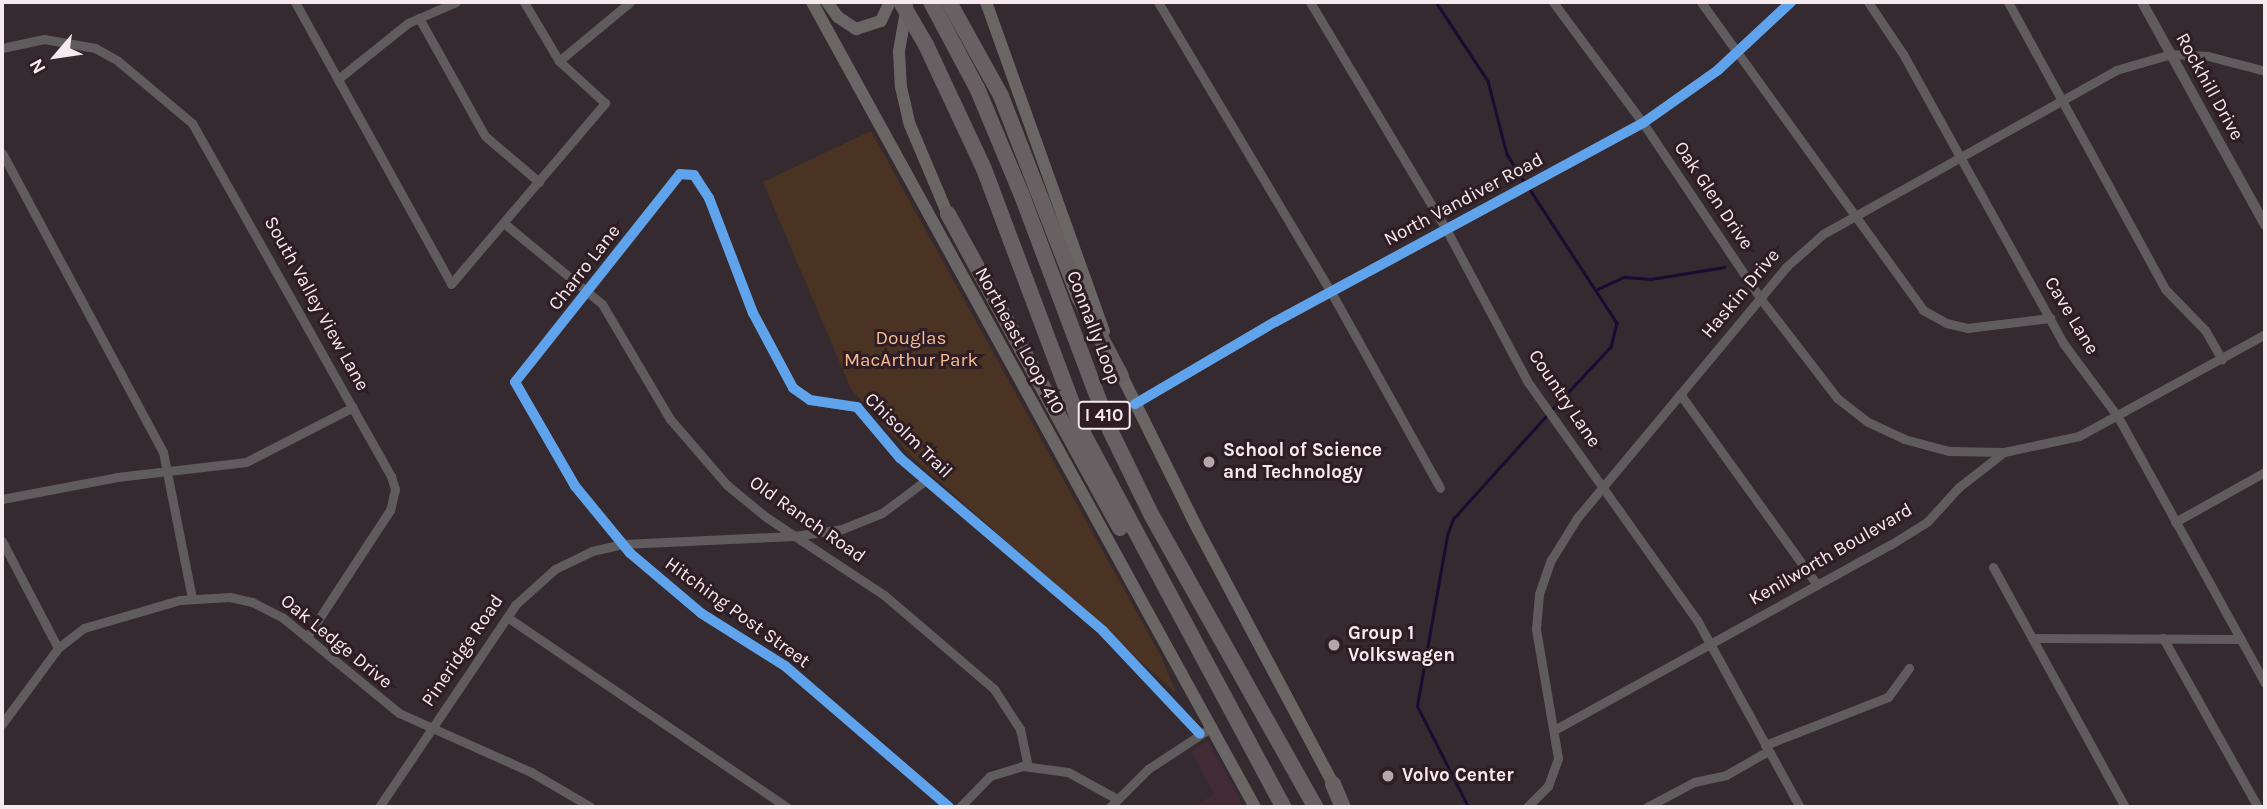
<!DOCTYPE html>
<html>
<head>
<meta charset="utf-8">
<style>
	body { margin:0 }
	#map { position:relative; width:2267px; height:809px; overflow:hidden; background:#352a2f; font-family:Karla,sans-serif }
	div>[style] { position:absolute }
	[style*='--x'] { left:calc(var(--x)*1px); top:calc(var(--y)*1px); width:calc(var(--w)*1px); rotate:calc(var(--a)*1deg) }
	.built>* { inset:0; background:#422b35 }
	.green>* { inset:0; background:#4b3323 }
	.stream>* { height:2.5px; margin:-1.25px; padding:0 1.25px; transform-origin:1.25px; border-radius:1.25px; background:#170c32 }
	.minor>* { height:9px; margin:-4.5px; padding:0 4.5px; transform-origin:4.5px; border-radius:4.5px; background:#605b5c }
	.tertiary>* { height:10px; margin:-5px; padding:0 5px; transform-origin:5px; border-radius:5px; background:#605b5c }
	.secondary>* { height:12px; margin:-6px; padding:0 6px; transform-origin:6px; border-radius:6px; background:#6b6666 }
	.motorway>* { height:16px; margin:-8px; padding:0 8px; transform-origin:8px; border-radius:8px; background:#686062 }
	.motorway-bridge>* { height:16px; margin:-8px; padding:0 8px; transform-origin:8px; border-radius:8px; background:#686062 }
	.cycleway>* { height:10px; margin:-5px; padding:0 5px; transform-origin:5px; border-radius:5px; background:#60a3ed }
	.dots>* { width:19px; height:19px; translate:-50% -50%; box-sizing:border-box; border:4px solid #2f1d24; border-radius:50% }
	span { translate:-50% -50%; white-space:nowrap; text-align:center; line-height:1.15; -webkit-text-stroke:6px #2f1d24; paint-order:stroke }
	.shield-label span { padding:2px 5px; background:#2f1d24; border:2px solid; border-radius:5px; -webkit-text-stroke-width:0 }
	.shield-label { font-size:18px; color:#f7eaee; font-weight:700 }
	.street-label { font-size:19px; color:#f7eaee }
	.park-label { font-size:19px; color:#f6bd95 }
	.poi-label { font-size:19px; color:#f7eaee; font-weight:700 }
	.left { translate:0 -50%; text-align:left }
	.frame { position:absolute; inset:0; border:4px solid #f7eaee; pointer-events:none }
	.north { position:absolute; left:21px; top:21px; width:70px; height:70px; -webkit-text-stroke:5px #2f1d24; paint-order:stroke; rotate:241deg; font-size:19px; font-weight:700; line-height:28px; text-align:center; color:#f7eaee }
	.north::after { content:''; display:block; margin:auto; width:24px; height:32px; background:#f7eaee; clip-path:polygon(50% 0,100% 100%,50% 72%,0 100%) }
</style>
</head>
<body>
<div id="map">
	<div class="built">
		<i style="clip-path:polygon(1208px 741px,1244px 807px,1194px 807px,1214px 794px,1191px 751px)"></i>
	</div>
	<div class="green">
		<i style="clip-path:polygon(871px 131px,1162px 658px,1176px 693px,912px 457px,851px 389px,763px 182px)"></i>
	</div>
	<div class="stream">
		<i style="--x:1436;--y:2;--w:95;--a:56.6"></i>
		<i style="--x:1488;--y:81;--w:75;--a:75.4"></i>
		<i style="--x:1507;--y:154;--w:34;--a:58"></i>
		<i style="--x:1529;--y:188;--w:161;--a:56.9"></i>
		<i style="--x:1617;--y:323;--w:25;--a:104"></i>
		<i style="--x:1611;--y:347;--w:86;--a:133.1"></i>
		<i style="--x:1598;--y:289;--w:29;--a:-25"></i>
		<i style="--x:1624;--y:277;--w:27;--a:4"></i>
		<i style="--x:1651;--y:279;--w:74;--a:-9.3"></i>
		<i style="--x:1468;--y:807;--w:113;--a:-116.8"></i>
		<i style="--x:1417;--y:706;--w:174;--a:-80"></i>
		<i style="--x:1447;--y:535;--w:17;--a:-69"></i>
		<i style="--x:1453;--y:519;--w:140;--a:-47.9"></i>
	</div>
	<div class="minor">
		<i style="--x:295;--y:2;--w:322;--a:61"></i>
		<i style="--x:451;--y:284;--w:238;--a:-49.6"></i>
		<i style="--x:605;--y:103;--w:62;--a:-137.6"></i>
		<i style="--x:559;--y:61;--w:69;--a:-120.7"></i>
		<i style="--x:1158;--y:2;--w:338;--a:59.2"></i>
		<i style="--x:1331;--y:292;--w:224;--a:60.9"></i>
		<i style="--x:1310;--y:2;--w:265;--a:59.1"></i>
		<i style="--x:1446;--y:229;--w:172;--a:61.9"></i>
		<i style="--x:1527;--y:381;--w:293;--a:54.6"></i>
		<i style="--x:1697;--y:620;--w:213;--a:61.2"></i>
		<i style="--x:1553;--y:2;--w:151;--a:53.4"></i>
		<i style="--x:1643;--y:123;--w:211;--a:56.2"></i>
		<i style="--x:1760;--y:298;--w:126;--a:52.4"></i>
		<i style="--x:1837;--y:398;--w:39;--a:38"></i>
		<i style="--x:1868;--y:422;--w:40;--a:25"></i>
		<i style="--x:1904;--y:439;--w:47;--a:14.9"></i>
		<i style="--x:1949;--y:451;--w:55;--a:1"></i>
		<i style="--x:1701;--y:2;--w:380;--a:54.2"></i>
		<i style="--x:1923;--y:310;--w:26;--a:29"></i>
		<i style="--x:1946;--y:323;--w:22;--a:13"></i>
		<i style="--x:1967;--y:328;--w:84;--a:-6.9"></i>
		<i style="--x:1868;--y:2;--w:63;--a:56.1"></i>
		<i style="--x:1903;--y:54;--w:330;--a:61"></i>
		<i style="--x:2063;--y:343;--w:92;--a:53.4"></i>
		<i style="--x:2118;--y:417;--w:304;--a:61.1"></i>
		<i style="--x:2008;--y:2;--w:327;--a:61.3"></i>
		<i style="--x:2165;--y:289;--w:57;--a:45.7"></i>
		<i style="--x:2205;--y:330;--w:34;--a:60"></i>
		<i style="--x:419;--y:18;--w:135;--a:60.8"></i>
		<i style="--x:485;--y:136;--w:71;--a:40.4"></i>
		<i style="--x:2;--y:48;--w:43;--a:-12.1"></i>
		<i style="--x:44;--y:39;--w:52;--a:10"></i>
		<i style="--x:95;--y:48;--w:26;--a:29"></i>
		<i style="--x:118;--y:61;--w:97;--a:40"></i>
		<i style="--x:192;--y:123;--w:405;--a:60.6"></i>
		<i style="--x:391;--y:476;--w:14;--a:73"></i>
		<i style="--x:395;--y:489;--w:22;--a:103"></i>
		<i style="--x:390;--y:510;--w:152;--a:123.2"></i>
		<i style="--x:559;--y:61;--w:92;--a:-39.7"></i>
		<i style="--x:338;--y:79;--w:90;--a:-38.7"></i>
		<i style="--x:408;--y:23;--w:52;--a:-23.6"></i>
		<i style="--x:2;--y:153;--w:340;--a:61.7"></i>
		<i style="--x:163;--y:452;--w:150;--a:78.8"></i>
		<i style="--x:505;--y:224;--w:126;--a:39.5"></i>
		<i style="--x:602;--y:304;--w:134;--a:59.4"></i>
		<i style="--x:670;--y:419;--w:87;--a:49.2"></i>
		<i style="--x:727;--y:485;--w:50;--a:39.4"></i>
		<i style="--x:766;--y:517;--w:141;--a:33.5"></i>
		<i style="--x:884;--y:595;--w:145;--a:40.5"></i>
		<i style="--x:994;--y:689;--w:48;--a:57"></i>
		<i style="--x:1020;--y:729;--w:38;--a:78"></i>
		<i style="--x:1680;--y:394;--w:235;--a:54.3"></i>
		<i style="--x:2;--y:499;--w:117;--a:-10.8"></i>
		<i style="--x:117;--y:477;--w:130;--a:-6.6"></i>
		<i style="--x:246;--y:462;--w:120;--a:-27.2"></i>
		<i style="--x:2175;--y:522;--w:103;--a:-29.1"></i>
		<i style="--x:2;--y:541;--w:121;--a:62.4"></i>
		<i style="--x:1993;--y:567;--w:274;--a:61.2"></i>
		<i style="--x:507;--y:617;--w:338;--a:34.2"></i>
		<i style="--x:2032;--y:638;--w:209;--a:0.3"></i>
		<i style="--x:2163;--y:638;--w:194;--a:60.7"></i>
		<i style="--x:2;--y:724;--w:94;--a:-53.6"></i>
		<i style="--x:58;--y:648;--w:33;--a:-38"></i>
		<i style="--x:84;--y:628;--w:100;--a:-16.3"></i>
		<i style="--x:180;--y:600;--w:50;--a:-3.4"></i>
		<i style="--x:230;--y:597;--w:23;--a:13"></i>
		<i style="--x:252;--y:602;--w:34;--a:27"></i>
		<i style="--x:282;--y:617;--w:151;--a:39.4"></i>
		<i style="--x:399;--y:713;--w:145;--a:24.1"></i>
		<i style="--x:531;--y:772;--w:69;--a:30.3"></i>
		<i style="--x:1556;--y:729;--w:381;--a:-28.9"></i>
		<i style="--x:1890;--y:545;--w:44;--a:-31.9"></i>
		<i style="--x:1927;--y:522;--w:47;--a:-47.6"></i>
		<i style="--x:1959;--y:487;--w:57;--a:-37.9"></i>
		<i style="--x:2004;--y:452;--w:77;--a:-12"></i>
		<i style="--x:2079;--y:436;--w:212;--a:-28.7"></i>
		<i style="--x:1765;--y:745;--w:132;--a:-21.3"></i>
		<i style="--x:1888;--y:697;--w:36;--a:-54"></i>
		<i style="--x:379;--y:807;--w:244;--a:-56"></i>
		<i style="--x:515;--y:605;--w:54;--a:-42"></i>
		<i style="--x:555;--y:569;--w:41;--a:-25.9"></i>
		<i style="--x:592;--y:551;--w:32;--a:-13"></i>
		<i style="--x:623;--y:544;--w:171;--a:-2.7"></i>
		<i style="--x:794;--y:536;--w:49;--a:-8.3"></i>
		<i style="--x:842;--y:529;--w:43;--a:-21.8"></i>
		<i style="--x:882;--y:513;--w:55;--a:-36.9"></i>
		<i style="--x:949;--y:807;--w:216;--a:-139.3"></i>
		<i style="--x:785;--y:666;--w:99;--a:-147.8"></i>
		<i style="--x:701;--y:613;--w:93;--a:-139.8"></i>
		<i style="--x:630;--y:553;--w:87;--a:-129.4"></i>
		<i style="--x:575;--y:486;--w:120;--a:-120"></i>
		<i style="--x:515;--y:382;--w:265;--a:-51.6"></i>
		<i style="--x:680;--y:174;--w:14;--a:4"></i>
		<i style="--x:694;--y:175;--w:27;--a:57"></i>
		<i style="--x:709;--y:198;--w:123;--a:69.1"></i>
		<i style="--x:753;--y:313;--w:85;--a:61.9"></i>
		<i style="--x:793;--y:388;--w:21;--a:35"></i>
		<i style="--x:810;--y:400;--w:48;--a:8.5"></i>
		<i style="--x:857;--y:407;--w:67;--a:49.9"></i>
		<i style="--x:900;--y:458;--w:267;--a:40.4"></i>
		<i style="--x:1103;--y:631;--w:141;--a:46.7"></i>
		<i style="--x:960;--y:807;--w:43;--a:-45.9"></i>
		<i style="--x:990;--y:776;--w:34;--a:-17"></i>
		<i style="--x:1022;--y:766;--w:46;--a:7.4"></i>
		<i style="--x:1068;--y:772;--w:56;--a:28.9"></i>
		<i style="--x:1110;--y:807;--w:54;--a:-45"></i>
		<i style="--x:1148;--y:769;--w:77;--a:-33.3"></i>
		<i style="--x:1527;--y:807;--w:30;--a:-45"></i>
		<i style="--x:1548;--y:786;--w:30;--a:-70"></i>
		<i style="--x:1558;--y:758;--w:131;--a:-99.7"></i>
		<i style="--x:1536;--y:629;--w:35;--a:-85"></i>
		<i style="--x:1539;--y:594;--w:36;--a:-71"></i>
		<i style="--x:1551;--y:560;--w:49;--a:-58.2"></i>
		<i style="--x:1577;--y:518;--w:327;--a:-50.2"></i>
		<i style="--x:1786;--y:267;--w:50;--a:-41.7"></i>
		<i style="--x:1823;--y:234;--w:336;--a:-29.2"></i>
		<i style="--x:2116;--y:70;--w:57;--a:-16.2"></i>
		<i style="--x:2171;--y:54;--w:37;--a:3"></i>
		<i style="--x:2208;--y:56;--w:59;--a:14.7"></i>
		<i style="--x:1647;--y:807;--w:53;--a:-28"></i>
		<i style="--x:1694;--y:782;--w:33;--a:-12"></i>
		<i style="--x:1726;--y:775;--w:48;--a:-29.7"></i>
	</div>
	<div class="tertiary">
		<i style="--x:2142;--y:2;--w:255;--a:61.1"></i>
		<i style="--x:1135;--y:404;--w:162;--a:-30.4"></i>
		<i style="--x:1275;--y:322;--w:418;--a:-28.4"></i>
		<i style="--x:1643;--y:123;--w:92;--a:-35.2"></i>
		<i style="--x:1718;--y:70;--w:100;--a:-43"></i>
	</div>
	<div class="secondary">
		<i style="--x:812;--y:2;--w:919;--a:61.18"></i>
		<i style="--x:827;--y:2;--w:19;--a:54"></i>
		<i style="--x:838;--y:17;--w:22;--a:34"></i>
		<i style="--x:856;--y:29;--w:26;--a:-18"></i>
		<i style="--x:881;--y:21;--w:21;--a:-65"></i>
		<i style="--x:986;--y:2;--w:350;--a:70.3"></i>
		<i style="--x:907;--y:6;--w:46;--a:100.1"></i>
		<i style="--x:899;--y:51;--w:36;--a:87"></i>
		<i style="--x:901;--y:87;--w:39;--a:77"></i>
		<i style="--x:910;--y:125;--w:105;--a:67.1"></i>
		<i style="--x:1118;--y:368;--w:176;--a:63.7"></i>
		<i style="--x:1196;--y:526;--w:298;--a:62"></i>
	</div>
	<div class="motorway">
		<i style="--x:931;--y:2;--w:98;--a:61.9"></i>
		<i style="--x:977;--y:88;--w:114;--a:67.3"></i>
		<i style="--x:1021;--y:193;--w:253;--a:69.4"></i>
		<i style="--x:1110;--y:430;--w:96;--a:64"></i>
		<i style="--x:1152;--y:516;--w:334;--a:60.7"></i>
		<i style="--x:949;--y:2;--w:107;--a:61"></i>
		<i style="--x:1001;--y:96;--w:216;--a:68.8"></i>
		<i style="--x:1079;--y:297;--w:89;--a:62"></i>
		<i style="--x:926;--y:45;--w:137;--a:64.9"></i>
		<i style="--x:984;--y:169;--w:286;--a:69.4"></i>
		<i style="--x:1085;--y:437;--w:420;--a:61.8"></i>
		<i style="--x:948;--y:214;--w:358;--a:61.3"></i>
		<i style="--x:1333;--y:784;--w:25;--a:67"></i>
	</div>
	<div class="motorway-bridge">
		<i style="--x:901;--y:2;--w:50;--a:59.8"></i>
	</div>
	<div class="cycleway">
		<i style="--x:1135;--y:404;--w:162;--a:-30.4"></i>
		<i style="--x:1275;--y:322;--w:418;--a:-28.4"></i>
		<i style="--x:1643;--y:123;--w:92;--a:-35.2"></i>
		<i style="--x:1718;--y:70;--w:100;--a:-43"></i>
		<i style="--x:949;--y:807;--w:216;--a:-139.3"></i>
		<i style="--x:785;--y:666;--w:99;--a:-147.8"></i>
		<i style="--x:701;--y:613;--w:93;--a:-139.8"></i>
		<i style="--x:630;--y:553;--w:87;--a:-129.4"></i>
		<i style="--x:575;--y:486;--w:120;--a:-120"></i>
		<i style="--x:515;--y:382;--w:265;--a:-51.6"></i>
		<i style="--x:680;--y:174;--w:14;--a:4"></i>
		<i style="--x:694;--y:175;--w:27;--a:57"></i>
		<i style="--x:709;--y:198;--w:123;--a:69.1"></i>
		<i style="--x:753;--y:313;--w:85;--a:61.9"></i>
		<i style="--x:793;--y:388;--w:21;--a:35"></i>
		<i style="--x:810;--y:400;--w:48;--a:8.5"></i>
		<i style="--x:857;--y:407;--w:67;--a:49.9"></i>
		<i style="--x:900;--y:458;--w:267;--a:40.4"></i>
		<i style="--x:1103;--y:631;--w:141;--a:46.7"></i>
	</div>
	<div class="dots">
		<i style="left:1209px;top:462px;background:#b3a7ab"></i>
		<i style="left:1334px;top:645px;background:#b3a7ab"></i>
		<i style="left:1388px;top:776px;background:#b3a7ab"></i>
	</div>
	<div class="shield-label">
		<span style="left:1104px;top:415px">I 410</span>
	</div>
	<div class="street-label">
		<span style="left:2209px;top:87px;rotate:61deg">Rockhill Drive</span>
		<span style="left:1713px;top:196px;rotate:56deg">Oak Glen Drive</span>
		<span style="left:1464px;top:200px;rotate:-28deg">North Vandiver Road</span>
		<span style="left:585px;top:268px;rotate:-52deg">Charro Lane</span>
		<span style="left:1741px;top:294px;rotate:-50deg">Haskin Drive</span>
		<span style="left:316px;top:304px;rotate:61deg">South Valley View Lane</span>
		<span style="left:2071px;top:316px;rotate:59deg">Cave Lane</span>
		<span style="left:1093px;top:328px;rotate:69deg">Connally Loop</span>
		<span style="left:1019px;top:341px;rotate:61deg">Northeast Loop 410</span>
		<span style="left:1564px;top:399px;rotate:56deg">Country Lane</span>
		<span style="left:908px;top:436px;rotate:44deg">Chisolm Trail</span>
		<span style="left:807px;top:520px;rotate:35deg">Old Ranch Road</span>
		<span style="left:1831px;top:555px;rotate:-30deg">Kenilworth Boulevard</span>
		<span style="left:737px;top:613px;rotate:36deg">Hitching Post Street</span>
		<span style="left:336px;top:642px;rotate:39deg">Oak Ledge Drive</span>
		<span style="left:463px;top:651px;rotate:-56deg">Pineridge Road</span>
	</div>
	<div class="park-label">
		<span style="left:911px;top:350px">Douglas<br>MacArthur Park</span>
	</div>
	<div class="poi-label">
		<span class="left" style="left:1223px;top:462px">School of Science<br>and Technology</span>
		<span class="left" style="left:1348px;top:645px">Group 1<br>Volkswagen</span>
		<span class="left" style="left:1402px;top:776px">Volvo Center</span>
	</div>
	<div class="frame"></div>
	<div class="north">N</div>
</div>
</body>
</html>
